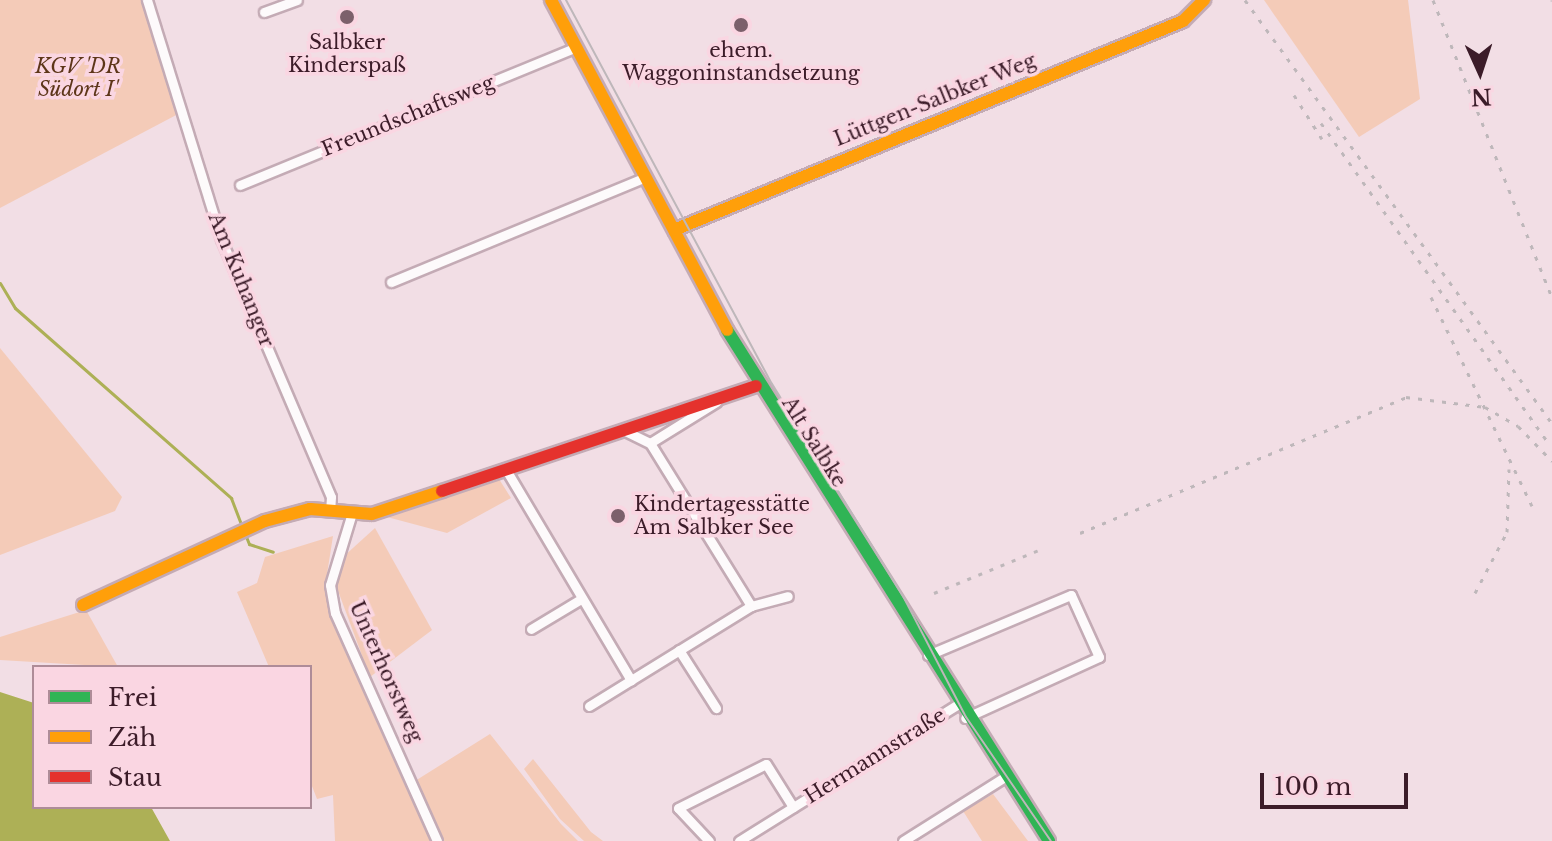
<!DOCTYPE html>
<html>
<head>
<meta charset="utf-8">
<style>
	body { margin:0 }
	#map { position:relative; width:1552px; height:841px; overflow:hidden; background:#f2dee5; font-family:"Libre Baskerville",serif }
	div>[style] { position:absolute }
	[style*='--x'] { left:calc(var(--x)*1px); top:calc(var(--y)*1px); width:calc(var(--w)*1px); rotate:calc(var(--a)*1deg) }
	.green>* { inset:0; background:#f4cbb8 }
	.water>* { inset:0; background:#adb056 }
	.stream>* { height:3px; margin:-1.5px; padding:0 1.5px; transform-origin:1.5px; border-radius:1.5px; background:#adb056 }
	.roads { filter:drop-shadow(2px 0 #c4abb5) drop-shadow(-2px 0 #c4abb5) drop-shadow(0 2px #c4abb5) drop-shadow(0 -2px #c4abb5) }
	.street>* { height:9px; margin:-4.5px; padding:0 4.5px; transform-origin:4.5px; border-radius:4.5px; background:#fdfafb }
	.fast>* { height:12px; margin:-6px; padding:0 6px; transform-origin:6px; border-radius:6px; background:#30b455 }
	.slow>* { height:12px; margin:-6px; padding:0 6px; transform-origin:6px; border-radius:6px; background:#ff9f0a }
	.jam>* { height:12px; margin:-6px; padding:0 6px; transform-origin:6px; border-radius:6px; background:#e5322d }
	.tram>* { height:2px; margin:-1px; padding:0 1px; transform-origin:1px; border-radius:1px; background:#beb7ba }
	.rail>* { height:3px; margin-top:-1.5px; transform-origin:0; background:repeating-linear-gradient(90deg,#beb7ba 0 4px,transparent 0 12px) }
	.dots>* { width:22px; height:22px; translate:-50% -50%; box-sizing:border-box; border:4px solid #fad6e2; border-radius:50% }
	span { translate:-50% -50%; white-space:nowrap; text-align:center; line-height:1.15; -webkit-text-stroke:7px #fad6e2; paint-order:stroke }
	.poi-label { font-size:20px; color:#3c1c29 }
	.left { translate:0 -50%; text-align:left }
	.park-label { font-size:20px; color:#5d3619; font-style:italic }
	.street-label { font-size:20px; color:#3c1c29 }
	.legend { position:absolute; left:32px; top:665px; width:280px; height:144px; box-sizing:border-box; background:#fad6e2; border:2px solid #ae8c98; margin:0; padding:10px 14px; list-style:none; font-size:24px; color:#3c1c29 }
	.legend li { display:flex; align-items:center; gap:16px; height:40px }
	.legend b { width:40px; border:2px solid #ae8c98 }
	.north { position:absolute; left:1440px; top:32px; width:80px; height:80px; -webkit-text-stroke:6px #fad6e2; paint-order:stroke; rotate:177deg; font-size:22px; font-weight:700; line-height:32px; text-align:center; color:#3c1c29 }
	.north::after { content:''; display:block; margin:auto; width:28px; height:36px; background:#3c1c29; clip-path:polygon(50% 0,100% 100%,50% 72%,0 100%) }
	.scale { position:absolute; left:1260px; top:773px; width:148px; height:36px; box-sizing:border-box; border:4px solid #3c1c29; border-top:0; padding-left:10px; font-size:24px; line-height:28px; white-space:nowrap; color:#3c1c29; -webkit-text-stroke:6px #fad6e2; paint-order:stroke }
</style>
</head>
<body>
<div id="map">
	<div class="green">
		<i style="clip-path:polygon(0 0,143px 0,180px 113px,0 208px)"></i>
		<i style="clip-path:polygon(1264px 0,1408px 0,1420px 99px,1359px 137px)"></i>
		<i style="clip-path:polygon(0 348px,122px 497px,115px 511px,0 555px)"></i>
		<i style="clip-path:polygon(499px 479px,511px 498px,447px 533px,387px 517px)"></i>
		<i style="clip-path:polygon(375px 528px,432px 630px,370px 677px,334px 580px,343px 557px)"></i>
		<i style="clip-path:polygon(333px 536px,325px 587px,330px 611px,432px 841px,335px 841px,333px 795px,317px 799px,310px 781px,310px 667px,269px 667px,237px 592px,257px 583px,265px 557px)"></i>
		<i style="clip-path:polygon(86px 610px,118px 667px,0 660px,0 637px)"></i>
		<i style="clip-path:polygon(490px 734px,561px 824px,578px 841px,442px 841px,415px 781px)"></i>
		<i style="clip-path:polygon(533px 759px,591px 832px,603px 841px,584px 841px,560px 819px,524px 769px)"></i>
		<i style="clip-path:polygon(993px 794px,1028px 841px,982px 841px,963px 811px)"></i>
	</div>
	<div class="water">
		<i style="clip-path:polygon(0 692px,34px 703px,34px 807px,151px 807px,170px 841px,0 841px)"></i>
	</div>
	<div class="stream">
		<i style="--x:0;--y:283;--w:29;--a:59"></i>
		<i style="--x:15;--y:308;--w:288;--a:41.3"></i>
		<i style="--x:231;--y:498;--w:31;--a:69"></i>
		<i style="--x:245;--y:534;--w:11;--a:68"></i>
		<i style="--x:249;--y:544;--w:25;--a:18"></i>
	</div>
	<div class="roads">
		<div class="street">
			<i style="--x:147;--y:0;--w:250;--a:72.8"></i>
			<i style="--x:221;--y:239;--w:280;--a:66.9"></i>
			<i style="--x:331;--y:497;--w:13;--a:94"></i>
			<i style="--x:264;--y:12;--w:35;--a:-20"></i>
			<i style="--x:240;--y:185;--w:363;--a:-22.3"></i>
			<i style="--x:391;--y:282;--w:276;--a:-22.4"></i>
			<i style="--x:623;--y:430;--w:30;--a:26"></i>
			<i style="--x:650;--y:443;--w:78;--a:-31.8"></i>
			<i style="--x:650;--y:443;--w:192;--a:58.2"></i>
			<i style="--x:505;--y:468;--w:247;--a:59.3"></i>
			<i style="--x:351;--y:516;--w:72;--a:106.9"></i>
			<i style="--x:330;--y:585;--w:28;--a:80"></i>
			<i style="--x:335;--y:613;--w:250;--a:65.9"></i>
			<i style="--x:531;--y:629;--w:58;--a:-31"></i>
			<i style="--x:679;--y:650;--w:69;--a:57.5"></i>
			<i style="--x:928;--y:655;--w:155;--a:-22.8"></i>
			<i style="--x:1071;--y:595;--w:68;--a:65.7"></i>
			<i style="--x:1099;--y:657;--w:147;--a:155.5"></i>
			<i style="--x:589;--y:706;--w:190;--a:-31.7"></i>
			<i style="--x:751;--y:606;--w:38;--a:-15"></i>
			<i style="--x:709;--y:841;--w:45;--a:-133.2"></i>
			<i style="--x:678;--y:808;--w:98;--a:-26.6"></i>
			<i style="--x:766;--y:764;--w:51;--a:57.9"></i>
			<i style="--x:739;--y:841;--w:257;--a:-32"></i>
			<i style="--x:903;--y:841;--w:118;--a:-32.2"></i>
		</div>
		<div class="fast">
			<i style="--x:727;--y:330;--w:604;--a:57.78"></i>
		</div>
		<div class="slow">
			<i style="--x:551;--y:0;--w:374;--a:61.9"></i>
			<i style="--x:674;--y:230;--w:550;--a:-22.32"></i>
			<i style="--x:1183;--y:21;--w:30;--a:-45"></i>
			<i style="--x:83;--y:605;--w:200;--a:-24.8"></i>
			<i style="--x:265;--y:521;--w:47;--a:-14.9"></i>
			<i style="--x:310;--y:509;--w:62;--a:4.6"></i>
			<i style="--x:372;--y:514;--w:74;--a:-18.2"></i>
		</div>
		<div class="jam">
			<i style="--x:442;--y:491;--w:331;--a:-18.5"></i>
		</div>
	</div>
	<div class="tram">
		<i style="--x:566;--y:0;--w:436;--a:61.8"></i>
		<i style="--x:772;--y:384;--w:251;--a:58.3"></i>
		<i style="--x:904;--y:598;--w:134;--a:62.5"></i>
		<i style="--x:966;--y:717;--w:150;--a:55.6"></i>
	</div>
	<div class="rail">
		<i style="--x:1245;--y:0;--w:521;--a:54.05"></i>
		<i style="--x:1433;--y:0;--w:321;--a:68.2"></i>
		<i style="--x:1552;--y:0;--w:1;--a:90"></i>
		<i style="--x:1294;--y:95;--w:52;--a:57.5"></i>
		<i style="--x:1321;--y:123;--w:395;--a:54.6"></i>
		<i style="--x:1431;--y:297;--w:232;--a:64.2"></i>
		<i style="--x:1080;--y:533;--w:353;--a:-22.6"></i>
		<i style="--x:1406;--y:397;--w:80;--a:7.2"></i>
		<i style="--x:1485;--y:407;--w:38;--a:30"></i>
		<i style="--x:1518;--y:426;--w:49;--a:45.8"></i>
		<i style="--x:934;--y:593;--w:113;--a:-22.3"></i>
		<i style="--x:1475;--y:593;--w:69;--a:-62.3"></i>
		<i style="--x:1507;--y:532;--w:63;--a:-88.2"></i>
	</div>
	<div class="dots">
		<i style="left:347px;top:17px;background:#7c606b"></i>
		<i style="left:741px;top:25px;background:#7c606b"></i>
		<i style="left:618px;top:516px;background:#7c606b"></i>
	</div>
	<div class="poi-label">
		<span style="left:347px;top:54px">Salbker<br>Kinderspaß</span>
		<span style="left:741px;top:62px">ehem.<br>Waggoninstandsetzung</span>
		<span class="left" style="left:634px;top:516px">Kindertagesstätte<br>Am Salbker See</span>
	</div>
	<div class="park-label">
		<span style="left:78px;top:78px">KGV 'DR<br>Südort I'</span>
	</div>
	<div class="street-label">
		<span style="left:935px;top:100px;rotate:-22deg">Lüttgen-Salbker Weg</span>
		<span style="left:408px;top:116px;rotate:-22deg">Freundschaftsweg</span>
		<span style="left:241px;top:280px;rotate:68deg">Am Kuhanger</span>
		<span style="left:814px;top:442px;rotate:58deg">Alt Salbke</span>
		<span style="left:386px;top:672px;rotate:66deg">Unterhorstweg</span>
		<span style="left:875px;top:756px;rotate:-32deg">Hermannstraße</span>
	</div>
	<ul class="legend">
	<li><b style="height:10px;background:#30b455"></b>Frei</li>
	<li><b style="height:10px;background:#ff9f0a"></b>Zäh</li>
	<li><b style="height:10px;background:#e5322d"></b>Stau</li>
	</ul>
	<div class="north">N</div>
	<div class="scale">100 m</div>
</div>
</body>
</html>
